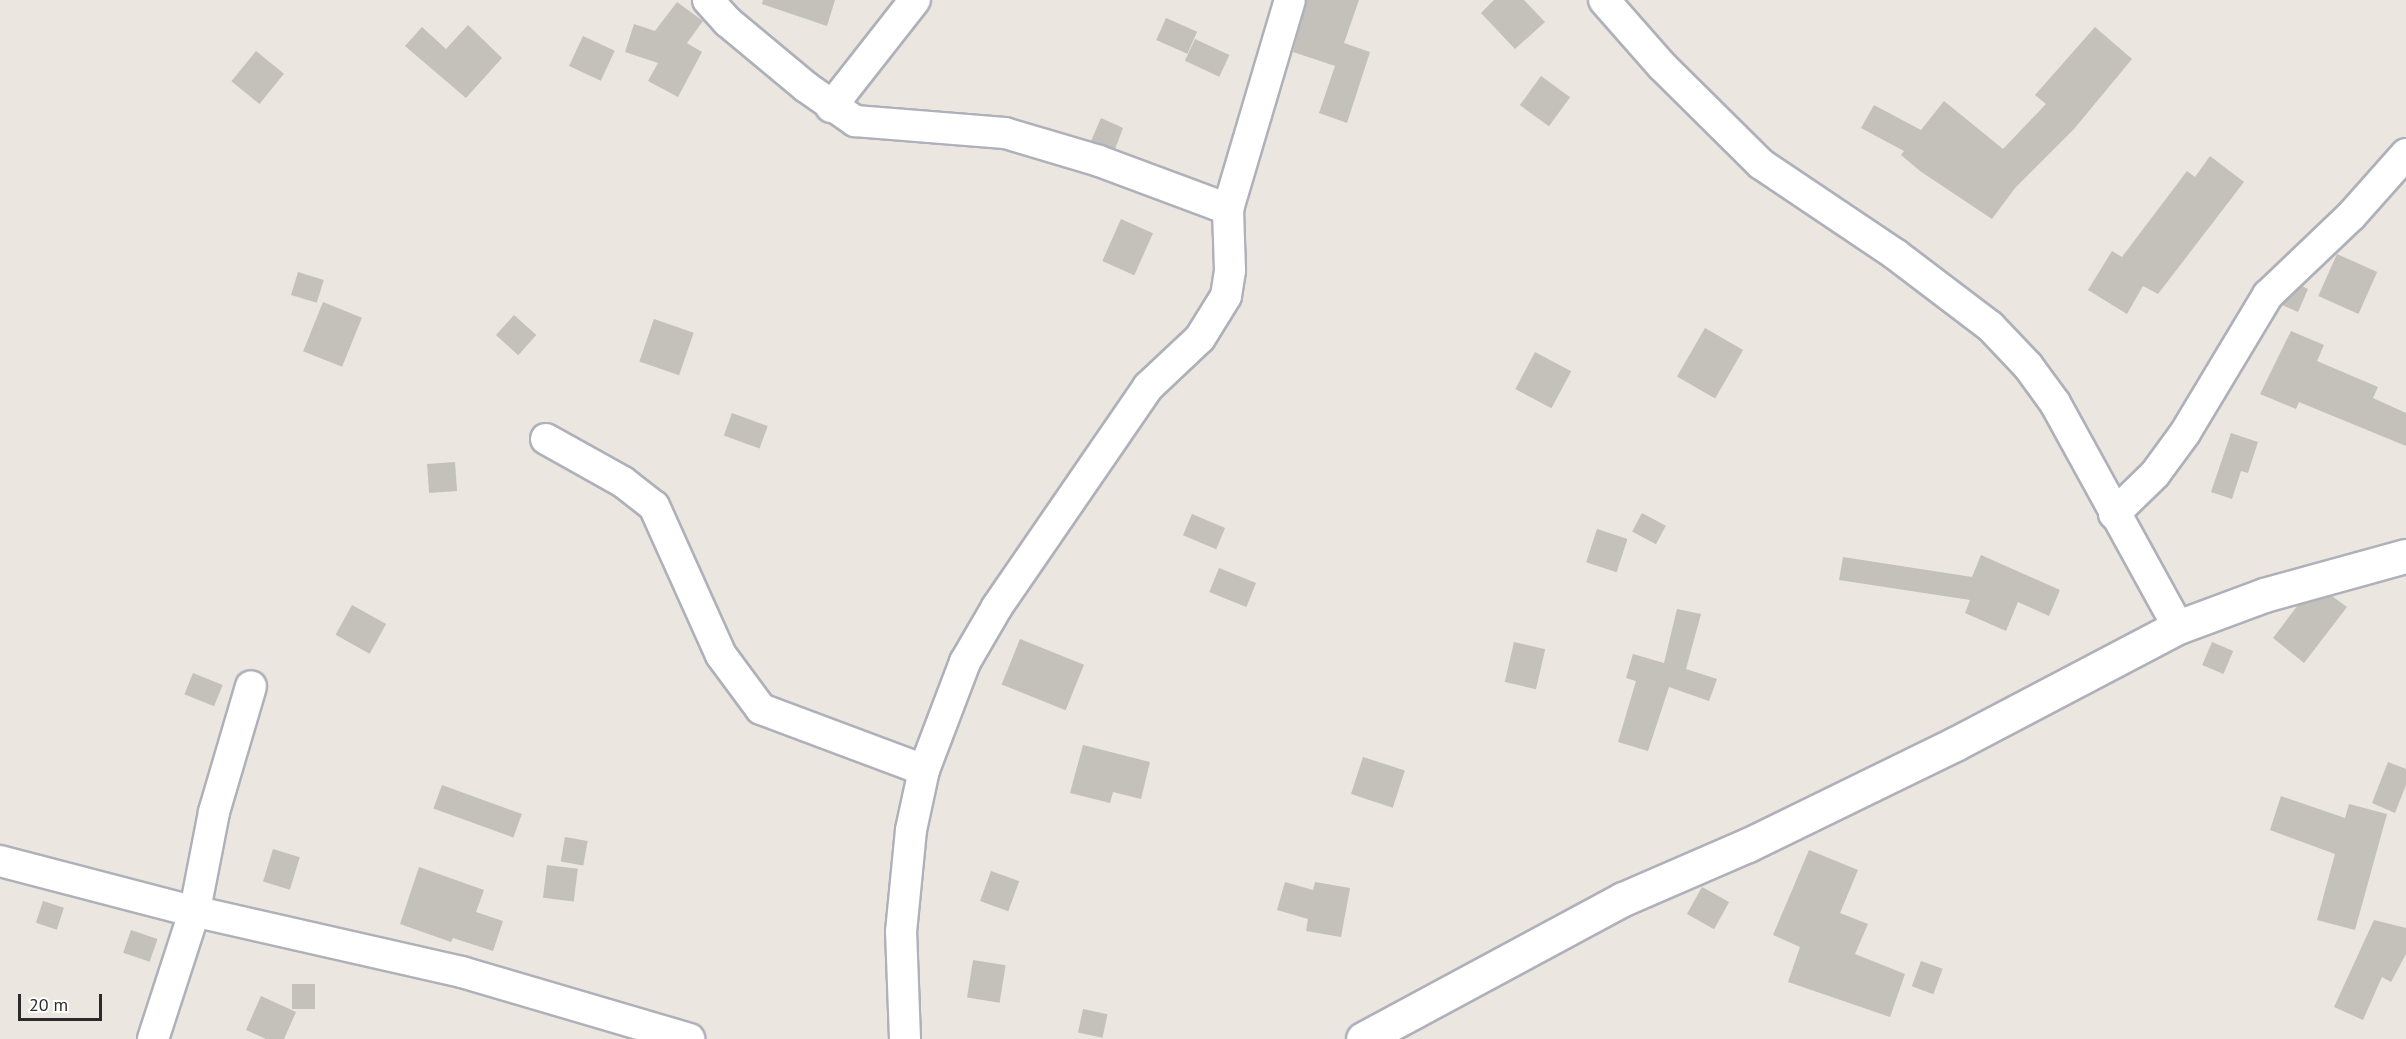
<!DOCTYPE html>
<html>
<head>
<meta charset="utf-8">
<style>
	body { margin:0 }
	#map { position:relative; width:2406px; height:1039px; overflow:hidden; background:#ebe6df; font-family:"PT Sans",sans-serif }
	div>[style] { position:absolute }
	[style*='--x'] { left:calc(var(--x)*1px); top:calc(var(--y)*1px); width:calc(var(--w)*1px); rotate:calc(var(--a)*1deg) }
	.building>* { inset:0; background:#c4c0ba; transform-origin:0 0 }
	.roads { filter:drop-shadow(2px 0 #afb1ba) drop-shadow(-2px 0 #afb1ba) drop-shadow(0 2px #afb1ba) drop-shadow(0 -2px #afb1ba) }
	.minor>* { height:30px; margin:-15px; padding:0 15px; transform-origin:15px; border-radius:15px; background:#fff }
	.tertiary>* { height:33px; margin:-16.5px; padding:0 16.5px; transform-origin:16.5px; border-radius:16.5px; background:#fff }
	span { translate:-50% -50%; white-space:nowrap; text-align:center; line-height:1.15; -webkit-text-stroke:4.5px #fff; paint-order:stroke }
	.scale { position:absolute; left:18px; top:994px; width:84px; height:27px; box-sizing:border-box; border:3px solid #2b2b2b; border-top:0; padding-left:8px; font-size:18px; line-height:21px; white-space:nowrap; color:#2b2b2b; -webkit-text-stroke:4px #fff; paint-order:stroke }
</style>
</head>
<body>
<div id="map">
	<div class="building">
		<i style="clip-path:polygon(763px 0,835px 0,827px 26px,762px 4px)"></i>
		<i style="clip-path:polygon(1307px 0,1359px 0,1344px 43px,1370px 52px,1347px 123px,1319px 113px,1335px 66px,1293px 52px)"></i>
		<i style="clip-path:polygon(1494px 0,1524px 0,1545px 22px,1515px 49px,1481px 13px)"></i>
		<i style="clip-path:polygon(677px 2px,703px 21px,687px 43px,702px 52px,678px 97px,648px 81px,658px 63px,625px 52px,634px 24px,655px 31px)"></i>
		<i style="left:1166px;top:18px;width:34px;height:24px;rotate:24deg"></i>
		<i style="clip-path:polygon(468px 25px,502px 58px,466px 98px,405px 46px,422px 27px,446px 49px)"></i>
		<i style="clip-path:polygon(2095px 27px,2132px 59px,2074px 129px,2015px 188px,1992px 219px,1920px 171px,1901px 155px,1904px 151px,1861px 128px,1874px 105px,1921px 130px,1944px 101px,2003px 149px,2046px 104px,2035px 95px)"></i>
		<i style="left:583px;top:36px;width:35px;height:33px;rotate:25deg"></i>
		<i style="left:1195px;top:39px;width:38px;height:24px;rotate:25deg"></i>
		<i style="left:256px;top:51px;width:36px;height:39px;rotate:39deg"></i>
		<i style="left:1541px;top:76px;width:36px;height:36px;rotate:36deg"></i>
		<i style="clip-path:polygon(1101px 118px,1123px 128px,1115px 149px,1091px 141px)"></i>
		<i style="clip-path:polygon(2210px 156px,2244px 182px,2158px 294px,2143px 286px,2127px 314px,2088px 290px,2112px 251px,2122px 257px,2187px 171px,2195px 177px)"></i>
		<i style="left:1121px;top:219px;width:35px;height:46px;rotate:24deg"></i>
		<i style="left:2337px;top:254px;width:44px;height:46px;rotate:24deg"></i>
		<i style="left:298px;top:272px;width:27px;height:24px;rotate:17deg"></i>
		<i style="clip-path:polygon(2302px 286px,2308px 289px,2298px 312px,2282px 305px)"></i>
		<i style="left:323px;top:302px;width:42px;height:53px;rotate:22deg"></i>
		<i style="left:514px;top:315px;width:30px;height:27px;rotate:42deg"></i>
		<i style="left:654px;top:319px;width:42px;height:45px;rotate:19deg"></i>
		<i style="left:1705px;top:328px;width:44px;height:56px;rotate:30deg"></i>
		<i style="clip-path:polygon(2291px 331px,2324px 345px,2317px 361px,2378px 387px,2373px 398px,2406px 413px,2406px 446px,2299px 402px,2296px 409px,2260px 394px)"></i>
		<i style="left:1535px;top:352px;width:41px;height:42px;rotate:28deg"></i>
		<i style="left:732px;top:413px;width:38px;height:24px;rotate:20deg"></i>
		<i style="clip-path:polygon(2231px 433px,2258px 442px,2248px 473px,2241px 471px,2232px 499px,2211px 492px)"></i>
		<i style="left:455px;top:462px;width:29px;height:28px;rotate:86deg"></i>
		<i style="left:1642px;top:513px;width:27px;height:21px;rotate:28deg"></i>
		<i style="left:1192px;top:514px;width:36px;height:23px;rotate:23deg"></i>
		<i style="left:1597px;top:529px;width:32px;height:35px;rotate:18deg"></i>
		<i style="clip-path:polygon(1981px 555px,2060px 590px,2049px 616px,2018px 602px,2006px 631px,1965px 613px,1970px 600px,1839px 580px,1843px 557px,1972px 577px)"></i>
		<i style="left:1219px;top:568px;width:40px;height:26px;rotate:22deg"></i>
		<i style="clip-path:polygon(2332px 596px,2347px 607px,2304px 663px,2273px 638px,2298px 605px)"></i>
		<i style="left:352px;top:605px;width:39px;height:34px;rotate:29deg"></i>
		<i style="clip-path:polygon(1677px 609px,1701px 614px,1686px 669px,1717px 679px,1709px 701px,1669px 687px,1648px 751px,1618px 742px,1636px 681px,1626px 678px,1633px 654px,1664px 663px)"></i>
		<i style="left:1020px;top:639px;width:69px;height:49px;rotate:22deg"></i>
		<i style="left:1514px;top:642px;width:32px;height:41px;rotate:13deg"></i>
		<i style="left:2212px;top:642px;width:23px;height:25px;rotate:23deg"></i>
		<i style="left:193px;top:673px;width:32px;height:23px;rotate:22deg"></i>
		<i style="clip-path:polygon(1083px 745px,1150px 762px,1141px 799px,1113px 792px,1110px 803px,1070px 793px)"></i>
		<i style="left:1363px;top:757px;width:44px;height:39px;rotate:18deg"></i>
		<i style="clip-path:polygon(2388px 762px,2406px 769px,2406px 785px,2395px 813px,2372px 803px)"></i>
		<i style="left:442px;top:785px;width:85px;height:25px;rotate:20deg"></i>
		<i style="clip-path:polygon(2281px 796px,2345px 818px,2349px 804px,2387px 814px,2355px 930px,2317px 920px,2335px 854px,2270px 830px)"></i>
		<i style="left:565px;top:837px;width:23px;height:25px;rotate:10deg"></i>
		<i style="left:273px;top:849px;width:28px;height:34px;rotate:17deg"></i>
		<i style="clip-path:polygon(1809px 850px,1858px 870px,1840px 913px,1868px 924px,1855px 954px,1905px 974px,1890px 1017px,1788px 982px,1800px 947px,1773px 935px)"></i>
		<i style="left:547px;top:865px;width:31px;height:33px;rotate:7deg"></i>
		<i style="clip-path:polygon(419px 867px,484px 890px,476px 912px,503px 921px,493px 951px,453px 938px,451px 942px,400px 924px)"></i>
		<i style="left:991px;top:871px;width:30px;height:32px;rotate:20deg"></i>
		<i style="clip-path:polygon(1285px 882px,1313px 890px,1315px 882px,1350px 888px,1341px 937px,1306px 931px,1308px 919px,1277px 910px)"></i>
		<i style="left:1702px;top:887px;width:31px;height:31px;rotate:29deg"></i>
		<i style="left:43px;top:901px;width:22px;height:23px;rotate:18deg"></i>
		<i style="clip-path:polygon(2374px 920px,2406px 928px,2406px 954px,2391px 982px,2382px 977px,2363px 1020px,2334px 1007px)"></i>
		<i style="left:131px;top:930px;width:28px;height:24px;rotate:19deg"></i>
		<i style="left:973px;top:960px;width:33px;height:38px;rotate:9deg"></i>
		<i style="left:1921px;top:961px;width:23px;height:27px;rotate:20deg"></i>
		<i style="left:292px;top:984px;width:23px;height:25px"></i>
		<i style="clip-path:polygon(261px 996px,296px 1012px,284px 1039px,266px 1039px,246px 1030px)"></i>
		<i style="left:1083px;top:1009px;width:25px;height:24px;rotate:12deg"></i>
	</div>
	<div class="roads">
		<div class="minor">
			<i style="--x:708;--y:0;--w:30;--a:48"></i>
			<i style="--x:728;--y:22;--w:102;--a:39.8"></i>
			<i style="--x:806;--y:87;--w:60;--a:34.8"></i>
			<i style="--x:855;--y:121;--w:150;--a:4.6"></i>
			<i style="--x:1005;--y:133;--w:98;--a:16.6"></i>
			<i style="--x:1099;--y:161;--w:138;--a:20.4"></i>
			<i style="--x:1604;--y:0;--w:88;--a:48.7"></i>
			<i style="--x:1662;--y:66;--w:139;--a:44.7"></i>
			<i style="--x:1761;--y:164;--w:161;--a:33.9"></i>
			<i style="--x:1895;--y:254;--w:119;--a:37.2"></i>
			<i style="--x:1990;--y:326;--w:55;--a:46.5"></i>
			<i style="--x:2028;--y:366;--w:46;--a:53.9"></i>
			<i style="--x:2055;--y:403;--w:256;--a:61.2"></i>
			<i style="--x:831;--y:107;--w:136;--a:-51.9"></i>
			<i style="--x:546;--y:439;--w:88;--a:29.2"></i>
			<i style="--x:623;--y:482;--w:39;--a:38"></i>
			<i style="--x:654;--y:506;--w:163;--a:65.8"></i>
			<i style="--x:721;--y:655;--w:67;--a:53.5"></i>
			<i style="--x:761;--y:709;--w:174;--a:20.5"></i>
			<i style="--x:2114;--y:514;--w:57;--a:-44.3"></i>
			<i style="--x:2155;--y:474;--w:51;--a:-53.8"></i>
			<i style="--x:2185;--y:433;--w:161;--a:-59"></i>
			<i style="--x:2268;--y:295;--w:115;--a:-43.6"></i>
			<i style="--x:2351;--y:216;--w:83;--a:-48.4"></i>
			<i style="--x:0;--y:861;--w:190;--a:14.6"></i>
			<i style="--x:184;--y:909;--w:285;--a:12.8"></i>
			<i style="--x:462;--y:972;--w:237;--a:16.4"></i>
			<i style="--x:153;--y:1039;--w:136;--a:-72"></i>
			<i style="--x:195;--y:910;--w:100;--a:-79"></i>
			<i style="--x:214;--y:812;--w:131;--a:-73.6"></i>
			<i style="--x:905;--y:1039;--w:107;--a:-92.1"></i>
			<i style="--x:901;--y:932;--w:102;--a:-84.4"></i>
			<i style="--x:911;--y:830;--w:61;--a:-77.8"></i>
			<i style="--x:924;--y:770;--w:116;--a:-69.2"></i>
			<i style="--x:965;--y:662;--w:64;--a:-59.8"></i>
			<i style="--x:997;--y:607;--w:267;--a:-55.5"></i>
			<i style="--x:1148;--y:387;--w:71;--a:-43.3"></i>
			<i style="--x:1200;--y:338;--w:49;--a:-58.2"></i>
			<i style="--x:1226;--y:296;--w:26;--a:-81"></i>
			<i style="--x:1230;--y:270;--w:61;--a:-91.9"></i>
			<i style="--x:1228;--y:209;--w:218;--a:-73.5"></i>
		</div>
		<div class="tertiary">
			<i style="--x:1363;--y:1039;--w:295;--a:-28.3"></i>
			<i style="--x:1623;--y:899;--w:136;--a:-23.4"></i>
			<i style="--x:1748;--y:845;--w:230;--a:-26"></i>
			<i style="--x:1955;--y:744;--w:252;--a:-27.7"></i>
			<i style="--x:2178;--y:627;--w:92;--a:-20.4"></i>
			<i style="--x:2264;--y:595;--w:147;--a:-15.4"></i>
		</div>
	</div>
	<div class="scale">20 m</div>
</div>
</body>
</html>
